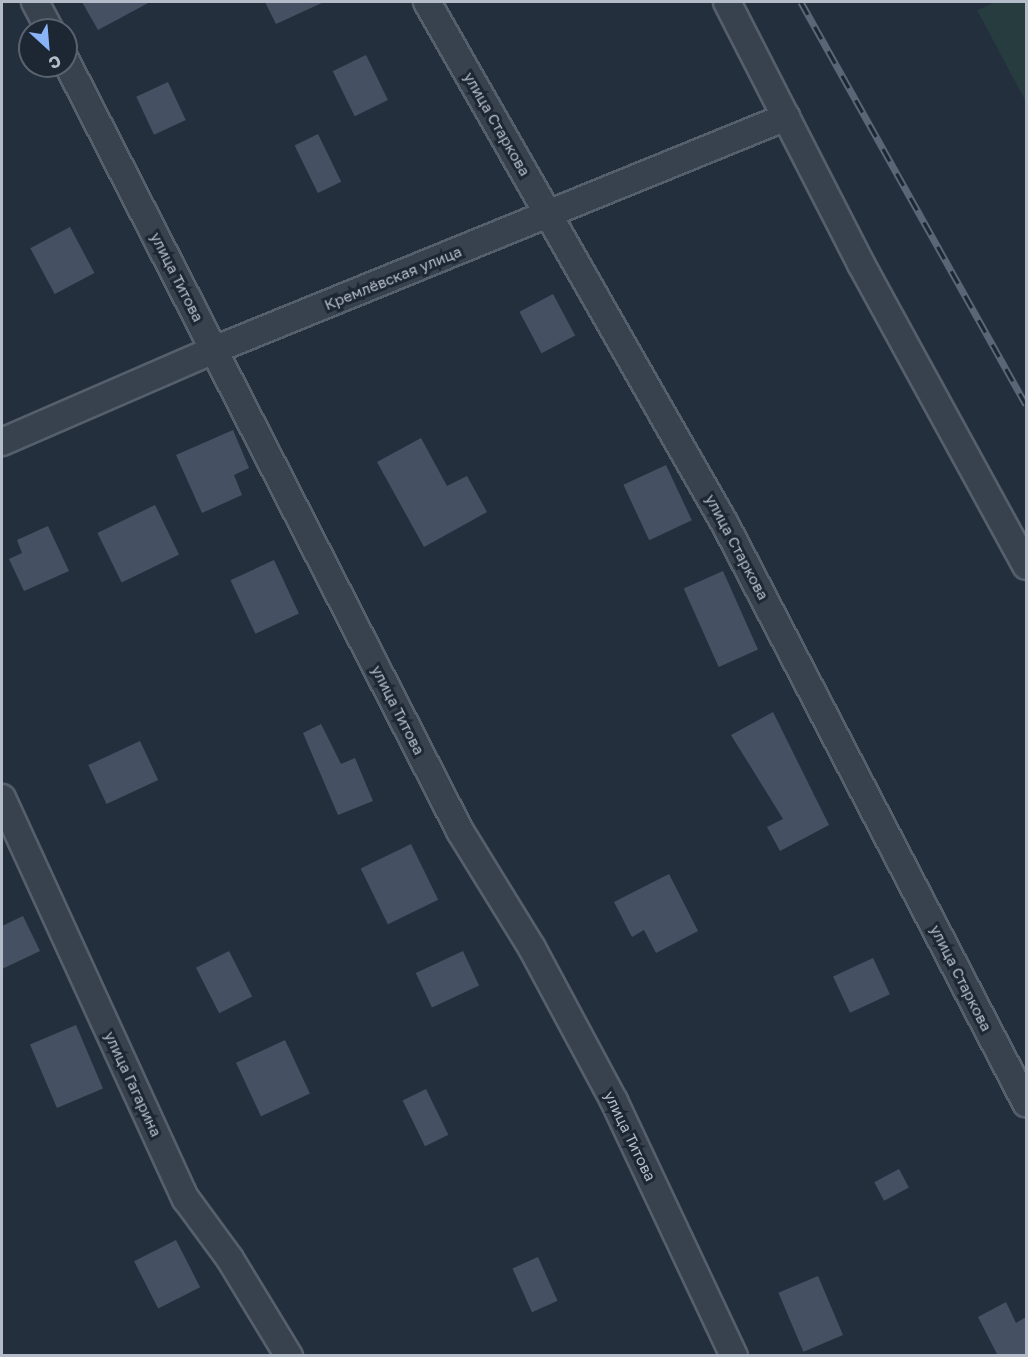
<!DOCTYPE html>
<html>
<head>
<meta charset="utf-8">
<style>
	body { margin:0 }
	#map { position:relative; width:1028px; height:1357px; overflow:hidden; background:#242f3e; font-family:"Golos Text",sans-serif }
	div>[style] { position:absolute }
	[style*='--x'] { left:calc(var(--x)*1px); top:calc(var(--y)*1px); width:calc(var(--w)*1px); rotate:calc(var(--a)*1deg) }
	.green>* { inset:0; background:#263c3f }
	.building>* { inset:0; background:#455162; transform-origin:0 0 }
	.roads { filter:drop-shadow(2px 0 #565f6c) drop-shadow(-2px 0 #565f6c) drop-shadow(0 2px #565f6c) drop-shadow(0 -2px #565f6c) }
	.minor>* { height:26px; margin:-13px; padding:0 13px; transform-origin:13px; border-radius:13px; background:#38414e }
	.rail>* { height:7px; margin-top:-3.5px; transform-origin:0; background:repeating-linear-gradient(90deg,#1d2633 0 14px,#5a6575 0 28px); box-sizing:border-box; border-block:2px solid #5a6575 }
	span { translate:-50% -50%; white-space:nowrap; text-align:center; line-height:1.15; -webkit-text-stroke:6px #1d2633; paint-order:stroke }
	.street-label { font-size:15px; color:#b4bcc9 }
	.frame { position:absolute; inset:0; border:3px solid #b4bcc9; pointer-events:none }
	.north { position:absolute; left:18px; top:18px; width:60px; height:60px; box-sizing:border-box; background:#1d2633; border:2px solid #59626f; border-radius:50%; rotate:154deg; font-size:16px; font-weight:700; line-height:24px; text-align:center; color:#b4bcc9 }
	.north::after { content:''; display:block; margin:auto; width:21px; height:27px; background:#8ab4f8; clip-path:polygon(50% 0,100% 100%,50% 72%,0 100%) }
</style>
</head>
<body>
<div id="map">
	<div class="green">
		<i style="clip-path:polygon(996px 2px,1026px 2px,1026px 102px,977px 10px)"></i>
	</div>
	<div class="building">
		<i style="clip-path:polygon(82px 2px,150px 2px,98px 30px)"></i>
		<i style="clip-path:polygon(265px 2px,324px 2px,276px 24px)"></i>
		<i style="left:366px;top:55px;width:50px;height:37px;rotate:64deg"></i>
		<i style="left:168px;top:82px;width:42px;height:35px;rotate:65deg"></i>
		<i style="left:318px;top:134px;width:53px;height:26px;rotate:64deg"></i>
		<i style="left:70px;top:227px;width:52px;height:45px;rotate:62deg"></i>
		<i style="left:553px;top:294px;width:47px;height:38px;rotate:62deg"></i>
		<i style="clip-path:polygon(233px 430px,249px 468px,234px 475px,242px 495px,202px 513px,176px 455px)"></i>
		<i style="clip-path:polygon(421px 438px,447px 486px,467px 476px,487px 512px,424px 547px,377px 462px)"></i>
		<i style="left:666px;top:465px;width:61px;height:47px;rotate:65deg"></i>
		<i style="left:155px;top:505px;width:55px;height:64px;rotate:64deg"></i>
		<i style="clip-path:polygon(48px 526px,69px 571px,24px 591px,9px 559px,22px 553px,17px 540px)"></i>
		<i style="left:274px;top:560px;width:59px;height:48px;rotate:65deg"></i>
		<i style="left:723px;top:571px;width:86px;height:43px;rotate:66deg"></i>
		<i style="clip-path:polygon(773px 712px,829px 825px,780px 851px,767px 827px,783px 819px,731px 735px)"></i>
		<i style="clip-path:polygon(321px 724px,341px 764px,355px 758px,373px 801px,338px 815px,303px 733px)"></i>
		<i style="left:140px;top:741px;width:43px;height:57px;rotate:65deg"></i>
		<i style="left:411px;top:844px;width:62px;height:56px;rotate:64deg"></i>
		<i style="clip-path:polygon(669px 874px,698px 931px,656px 953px,644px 930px,632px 937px,614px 902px)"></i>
		<i style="clip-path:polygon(23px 916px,40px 951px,2px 969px,2px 926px)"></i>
		<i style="left:229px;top:951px;width:51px;height:37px;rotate:63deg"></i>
		<i style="left:463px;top:951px;width:38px;height:52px;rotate:65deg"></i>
		<i style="left:873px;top:958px;width:40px;height:44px;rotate:65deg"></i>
		<i style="left:76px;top:1025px;width:69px;height:50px;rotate:67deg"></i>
		<i style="left:285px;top:1040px;width:59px;height:54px;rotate:65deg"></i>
		<i style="left:426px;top:1089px;width:51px;height:26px;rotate:64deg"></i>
		<i style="left:899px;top:1169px;width:21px;height:28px;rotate:62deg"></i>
		<i style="left:176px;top:1240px;width:53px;height:47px;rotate:63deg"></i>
		<i style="left:538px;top:1257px;width:48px;height:28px;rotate:66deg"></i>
		<i style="left:818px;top:1276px;width:64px;height:43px;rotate:67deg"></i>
		<i style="clip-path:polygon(1006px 1302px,1016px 1323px,1026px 1317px,1026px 1356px,998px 1356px,978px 1317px)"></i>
	</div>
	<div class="roads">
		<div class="minor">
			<i style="--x:35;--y:2;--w:32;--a:62"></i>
			<i style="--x:427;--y:2;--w:601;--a:60.28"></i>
			<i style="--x:725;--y:524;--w:653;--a:62.53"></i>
			<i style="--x:727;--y:2;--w:294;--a:62.9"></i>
			<i style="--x:861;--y:264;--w:344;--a:61.3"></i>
			<i style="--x:66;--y:61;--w:865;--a:62.9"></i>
			<i style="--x:460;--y:831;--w:137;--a:58.4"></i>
			<i style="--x:532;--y:948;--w:174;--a:61.8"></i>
			<i style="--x:614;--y:1101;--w:282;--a:64.8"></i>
			<i style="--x:2;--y:442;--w:231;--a:-23.5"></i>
			<i style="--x:214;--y:350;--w:618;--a:-22.16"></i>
			<i style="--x:2;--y:798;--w:441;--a:65.4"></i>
			<i style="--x:186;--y:1199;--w:74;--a:53.7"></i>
			<i style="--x:230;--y:1259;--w:114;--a:58.7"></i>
		</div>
	</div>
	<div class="rail">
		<i style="--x:801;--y:2;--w:461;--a:60.8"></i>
	</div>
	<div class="street-label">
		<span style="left:497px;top:124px;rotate:60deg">улица Старкова</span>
		<span style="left:177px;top:277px;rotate:63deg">улица Титова</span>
		<span style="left:393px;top:278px;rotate:-22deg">Кремлёвская улица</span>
		<span style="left:737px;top:547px;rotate:62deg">улица Старкова</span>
		<span style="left:398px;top:710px;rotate:63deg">улица Титова</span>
		<span style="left:961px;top:978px;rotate:63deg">улица Старкова</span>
		<span style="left:133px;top:1084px;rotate:65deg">улица Гагарина</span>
		<span style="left:630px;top:1136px;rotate:64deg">улица Титова</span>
	</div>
	<div class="frame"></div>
	<div class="north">С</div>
</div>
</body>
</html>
